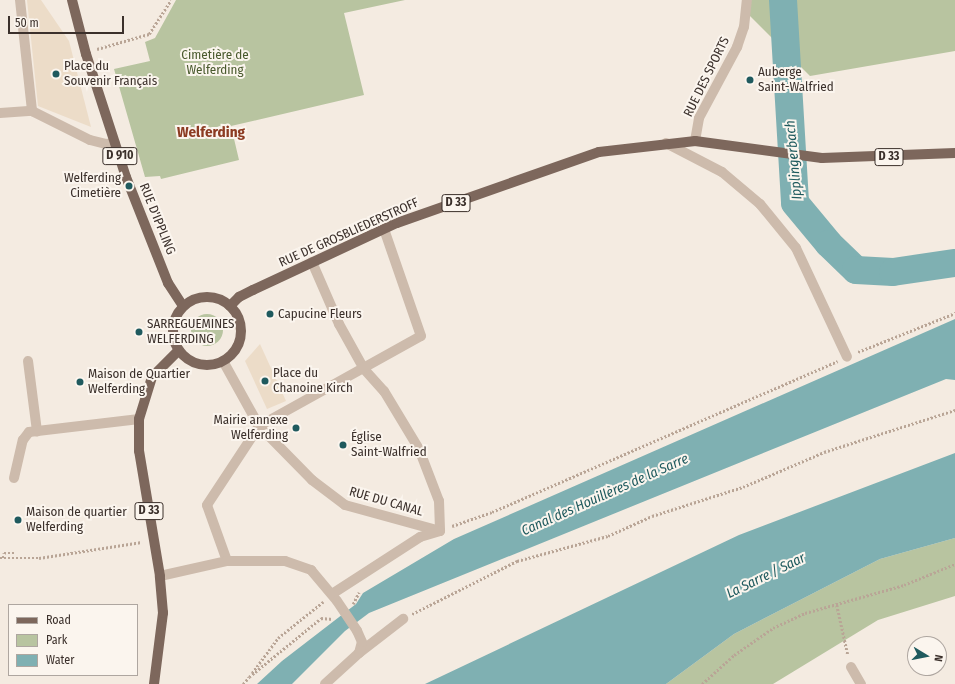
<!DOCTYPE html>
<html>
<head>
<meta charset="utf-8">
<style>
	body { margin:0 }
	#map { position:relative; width:955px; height:684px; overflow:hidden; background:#f4ebe1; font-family:"Fira Sans Condensed",sans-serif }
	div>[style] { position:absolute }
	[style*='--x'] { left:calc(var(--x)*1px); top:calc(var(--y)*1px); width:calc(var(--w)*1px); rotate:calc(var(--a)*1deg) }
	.green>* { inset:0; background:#b8c4a0 }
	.round { border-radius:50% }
	.plaza>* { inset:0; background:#ecdcc8 }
	.water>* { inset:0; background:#7fb0b2 }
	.river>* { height:28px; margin:-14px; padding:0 14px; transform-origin:14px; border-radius:14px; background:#7fb0b2 }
	.path>* { height:2.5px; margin-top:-1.25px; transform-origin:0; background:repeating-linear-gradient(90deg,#b9a596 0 2px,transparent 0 4px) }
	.minor>* { height:10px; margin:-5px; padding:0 5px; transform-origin:5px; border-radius:5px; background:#cdbbac }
	.major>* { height:10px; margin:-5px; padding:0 5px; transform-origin:5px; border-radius:5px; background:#7d675c }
	.major>.ring { margin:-5px; padding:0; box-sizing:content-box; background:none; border:10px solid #7d675c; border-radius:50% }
	.minor-bridge>* { height:10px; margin:-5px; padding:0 5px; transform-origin:5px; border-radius:5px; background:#cdbbac }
	.dots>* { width:11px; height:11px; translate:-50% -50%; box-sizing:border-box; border:2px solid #fbf5ee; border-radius:50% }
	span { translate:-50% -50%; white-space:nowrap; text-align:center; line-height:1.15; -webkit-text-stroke:4px #fbf5ee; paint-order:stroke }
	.shield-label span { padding:1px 3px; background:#fbf5ee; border:1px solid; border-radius:3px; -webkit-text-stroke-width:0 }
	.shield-label { font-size:12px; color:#3b302b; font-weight:700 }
	.park-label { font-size:13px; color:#4a5a2e }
	.poi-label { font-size:13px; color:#3b302b }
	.left { translate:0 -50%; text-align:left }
	.right { translate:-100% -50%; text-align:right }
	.street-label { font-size:13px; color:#3b302b }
	.water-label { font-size:14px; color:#1f5a5e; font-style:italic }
	.quarter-label { font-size:15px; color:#8c3b22; font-weight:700 }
	.legend { position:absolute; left:8px; top:604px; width:130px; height:72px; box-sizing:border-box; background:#fbf5ee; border:1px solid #aea6a0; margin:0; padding:5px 7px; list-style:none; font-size:12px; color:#3b302b }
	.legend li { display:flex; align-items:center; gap:8px; height:20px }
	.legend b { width:20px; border:1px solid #aea6a0 }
	.north { position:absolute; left:907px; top:636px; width:40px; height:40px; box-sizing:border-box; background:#fbf5ee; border:1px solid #aea6a0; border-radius:50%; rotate:100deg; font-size:11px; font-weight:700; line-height:16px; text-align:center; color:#3b302b }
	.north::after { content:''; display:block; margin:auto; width:14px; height:18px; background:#1f5a5e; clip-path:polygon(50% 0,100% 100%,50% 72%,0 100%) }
	.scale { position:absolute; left:8px; top:16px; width:116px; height:18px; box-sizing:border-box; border:2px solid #3b302b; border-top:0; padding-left:5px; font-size:12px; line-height:14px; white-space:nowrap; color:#3b302b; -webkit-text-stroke:3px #fbf5ee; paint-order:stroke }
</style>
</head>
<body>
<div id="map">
	<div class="green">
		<i style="clip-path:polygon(176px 0,405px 0,344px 13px,364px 95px,231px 126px,239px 160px,161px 179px,160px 176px,145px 177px,114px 69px,150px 61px,145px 42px,155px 38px)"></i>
		<i style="clip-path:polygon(747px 0,955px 0,955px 51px,810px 76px,746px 12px)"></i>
		<i class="round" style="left:191px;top:314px;width:32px;height:32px"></i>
		<i style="clip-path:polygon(955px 538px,955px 596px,878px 620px,773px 684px,666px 684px,734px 634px,880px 559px)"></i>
	</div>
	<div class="plaza">
		<i style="clip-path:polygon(27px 0,41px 0,69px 41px,91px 127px,38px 106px)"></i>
		<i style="clip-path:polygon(260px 344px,286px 401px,267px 409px,245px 361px)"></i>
	</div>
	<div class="water">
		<i style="clip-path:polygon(955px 319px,955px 380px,946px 379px,369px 613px,345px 631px,292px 684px,257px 684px,282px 661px,356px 604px,363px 593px,454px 539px)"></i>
		<i style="clip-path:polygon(955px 453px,955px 538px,880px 559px,734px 634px,666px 684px,425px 684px,739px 535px)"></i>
	</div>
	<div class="river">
		<i style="--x:783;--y:0;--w:203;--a:86.6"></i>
		<i style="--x:795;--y:203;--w:53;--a:50.3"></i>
		<i style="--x:829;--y:244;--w:37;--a:44"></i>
		<i style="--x:856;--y:270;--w:37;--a:3"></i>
		<i style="--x:893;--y:272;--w:63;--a:-8.3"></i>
	</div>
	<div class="path">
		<i style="--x:97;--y:49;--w:54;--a:-16.1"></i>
		<i style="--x:149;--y:34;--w:40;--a:-57.1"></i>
		<i style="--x:858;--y:352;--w:105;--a:-21.9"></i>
		<i style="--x:452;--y:526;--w:42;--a:-19.3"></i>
		<i style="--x:492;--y:512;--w:377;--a:-23.6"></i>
		<i style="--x:0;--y:558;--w:39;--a:0"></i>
		<i style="--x:39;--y:558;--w:104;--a:-8.8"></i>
		<i style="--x:3;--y:558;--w:5;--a:-79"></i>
		<i style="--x:4;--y:553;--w:12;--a:0"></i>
		<i style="--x:353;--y:604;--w:13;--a:-63"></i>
		<i style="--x:837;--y:605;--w:51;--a:77.6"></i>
		<i style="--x:412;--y:614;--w:118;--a:-26.8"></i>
		<i style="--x:517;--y:561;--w:94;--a:-15.4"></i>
		<i style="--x:608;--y:536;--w:48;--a:-24.4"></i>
		<i style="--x:652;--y:516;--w:96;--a:-17.7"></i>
		<i style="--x:743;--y:487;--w:88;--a:-23.4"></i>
		<i style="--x:824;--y:452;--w:138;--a:-17.8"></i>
		<i style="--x:252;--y:673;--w:44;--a:-53.4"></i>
		<i style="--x:278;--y:638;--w:58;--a:-38.7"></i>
		<i style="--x:249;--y:677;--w:93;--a:-39.3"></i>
		<i style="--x:321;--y:618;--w:12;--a:5"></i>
		<i style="--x:243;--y:684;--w:9;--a:-49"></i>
		<i style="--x:702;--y:684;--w:43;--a:-42.2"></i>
		<i style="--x:734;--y:655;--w:47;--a:-34.7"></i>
		<i style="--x:773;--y:628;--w:35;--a:-25"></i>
		<i style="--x:805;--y:613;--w:103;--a:-15.8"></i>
		<i style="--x:904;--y:585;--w:55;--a:-22.4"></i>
	</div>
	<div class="minor">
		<i style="--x:20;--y:0;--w:112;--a:83.8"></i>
		<i style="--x:0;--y:113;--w:32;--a:-4"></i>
		<i style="--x:32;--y:111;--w:65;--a:26.6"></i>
		<i style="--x:90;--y:140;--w:16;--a:14"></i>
		<i style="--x:106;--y:144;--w:9;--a:-6"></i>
		<i style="--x:695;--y:141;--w:23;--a:-80"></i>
		<i style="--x:699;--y:118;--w:81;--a:-61.8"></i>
		<i style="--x:737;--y:47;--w:21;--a:-71"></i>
		<i style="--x:744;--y:27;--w:27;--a:-84"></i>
		<i style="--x:666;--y:143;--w:63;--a:27.4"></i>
		<i style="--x:722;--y:172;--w:50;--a:40.1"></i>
		<i style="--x:760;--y:204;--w:57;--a:50.7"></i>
		<i style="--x:796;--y:248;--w:120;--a:64.9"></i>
		<i style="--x:312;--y:262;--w:68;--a:66.5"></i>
		<i style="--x:339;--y:324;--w:51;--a:60.9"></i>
		<i style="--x:364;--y:369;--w:30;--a:48"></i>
		<i style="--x:384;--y:391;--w:68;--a:58.9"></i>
		<i style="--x:419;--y:449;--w:56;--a:69"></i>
		<i style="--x:439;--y:501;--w:30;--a:88"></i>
		<i style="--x:28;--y:361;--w:71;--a:82.7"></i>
		<i style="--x:223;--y:361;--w:74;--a:61"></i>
		<i style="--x:259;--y:426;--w:76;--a:45.5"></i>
		<i style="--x:312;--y:480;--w:41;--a:37.1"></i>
		<i style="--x:345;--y:505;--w:98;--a:15.3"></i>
		<i style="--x:14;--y:478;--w:39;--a:-77"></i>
		<i style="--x:23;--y:440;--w:10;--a:-53"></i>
		<i style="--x:29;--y:432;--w:111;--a:-6.7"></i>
		<i style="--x:227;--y:561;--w:59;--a:-109.7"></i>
		<i style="--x:207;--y:505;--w:95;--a:-56.6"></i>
		<i style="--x:259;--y:426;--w:185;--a:-29.1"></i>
		<i style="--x:421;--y:336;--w:113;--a:-109.1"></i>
		<i style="--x:160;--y:576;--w:69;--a:-12.6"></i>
		<i style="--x:227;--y:561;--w:58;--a:0"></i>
		<i style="--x:285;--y:561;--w:28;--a:19"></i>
		<i style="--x:311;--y:570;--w:40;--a:50"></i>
		<i style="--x:332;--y:594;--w:105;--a:-32.9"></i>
		<i style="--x:420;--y:537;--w:21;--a:-17"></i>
		<i style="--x:359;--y:653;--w:56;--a:-37.7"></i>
		<i style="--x:851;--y:667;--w:20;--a:60"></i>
		<i style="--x:325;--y:684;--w:46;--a:-42.4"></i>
		<i style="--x:359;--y:653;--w:11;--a:-75"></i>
		<i style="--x:362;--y:642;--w:12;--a:-114"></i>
	</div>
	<div class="major">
		<i style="--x:72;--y:0;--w:56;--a:75.5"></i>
		<i style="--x:86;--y:54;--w:129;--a:72"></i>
		<i style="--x:126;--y:177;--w:114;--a:68.4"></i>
		<i style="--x:168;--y:283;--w:27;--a:57"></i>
		<i class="ring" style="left:173px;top:297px;width:58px;height:58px"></i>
		<i style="--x:230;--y:306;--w:13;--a:-45"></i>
		<i style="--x:239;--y:297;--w:16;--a:-27"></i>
		<i style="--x:253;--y:290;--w:159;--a:-25"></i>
		<i style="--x:397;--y:223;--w:214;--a:-19.4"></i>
		<i style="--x:599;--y:152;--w:97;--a:-6.5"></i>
		<i style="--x:695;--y:141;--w:128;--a:7.6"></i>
		<i style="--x:822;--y:158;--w:133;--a:-2.2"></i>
		<i style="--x:154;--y:684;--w:72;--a:-82.8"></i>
		<i style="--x:163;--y:613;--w:37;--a:-95"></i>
		<i style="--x:160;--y:576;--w:127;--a:-99.5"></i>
		<i style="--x:139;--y:451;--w:32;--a:-90"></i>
		<i style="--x:139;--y:419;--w:44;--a:-72.8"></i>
		<i style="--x:152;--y:377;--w:38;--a:-45"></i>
	</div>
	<div class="minor-bridge">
		<i style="--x:337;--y:601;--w:36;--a:56"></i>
	</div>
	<div class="dots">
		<i style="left:56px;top:74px;background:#1f5a5e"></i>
		<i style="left:750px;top:80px;background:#1f5a5e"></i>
		<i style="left:129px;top:186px;background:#1f5a5e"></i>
		<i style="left:270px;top:314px;background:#1f5a5e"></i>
		<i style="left:139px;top:332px;background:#1f5a5e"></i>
		<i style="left:265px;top:381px;background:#1f5a5e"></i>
		<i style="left:80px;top:382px;background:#1f5a5e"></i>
		<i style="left:296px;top:428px;background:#1f5a5e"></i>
		<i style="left:343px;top:445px;background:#1f5a5e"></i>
		<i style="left:18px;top:520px;background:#1f5a5e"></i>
	</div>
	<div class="shield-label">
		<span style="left:120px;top:156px">D 910</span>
		<span style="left:889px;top:157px">D 33</span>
		<span style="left:456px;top:203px">D 33</span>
		<span style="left:149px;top:511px">D 33</span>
	</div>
	<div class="park-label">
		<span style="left:215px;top:63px">Cimetière de<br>Welferding</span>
	</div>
	<div class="poi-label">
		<span class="left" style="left:64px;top:74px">Place du<br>Souvenir Français</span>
		<span class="left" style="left:758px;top:80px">Auberge<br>Saint-Walfried</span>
		<span class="right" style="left:121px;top:186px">Welferding<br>Cimetière</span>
		<span class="left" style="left:278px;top:314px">Capucine Fleurs</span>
		<span class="left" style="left:147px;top:332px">SARREGUEMINES<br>WELFERDING</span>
		<span class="left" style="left:273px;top:381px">Place du<br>Chanoine Kirch</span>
		<span class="left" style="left:88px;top:382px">Maison de Quartier<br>Welferding</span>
		<span class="right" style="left:288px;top:428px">Mairie annexe<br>Welferding</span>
		<span class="left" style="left:351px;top:445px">Église<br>Saint-Walfried</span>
		<span class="left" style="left:26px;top:520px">Maison de quartier<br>Welferding</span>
	</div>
	<div class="street-label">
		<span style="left:707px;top:77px;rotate:-64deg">RUE DES SPORTS</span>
		<span style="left:157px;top:219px;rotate:68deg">RUE D'IPPLING</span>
		<span style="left:349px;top:233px;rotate:-24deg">RUE DE GROSBLIEDERSTROFF</span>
		<span style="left:386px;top:502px;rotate:16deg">RUE DU CANAL</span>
	</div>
	<div class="water-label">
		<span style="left:794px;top:160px;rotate:-95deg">Ipplingerbach</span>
		<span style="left:605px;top:495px;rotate:-24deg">Canal des Houillères de la Sarre</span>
		<span style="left:766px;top:576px;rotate:-26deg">La Sarre / Saar</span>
	</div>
	<div class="quarter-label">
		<span style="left:211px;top:133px">Welferding</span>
	</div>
	<ul class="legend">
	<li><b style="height:5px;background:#7d675c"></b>Road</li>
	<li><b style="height:11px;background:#b8c4a0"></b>Park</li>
	<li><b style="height:11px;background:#7fb0b2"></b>Water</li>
	</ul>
	<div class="north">N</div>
	<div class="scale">50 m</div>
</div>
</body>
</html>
